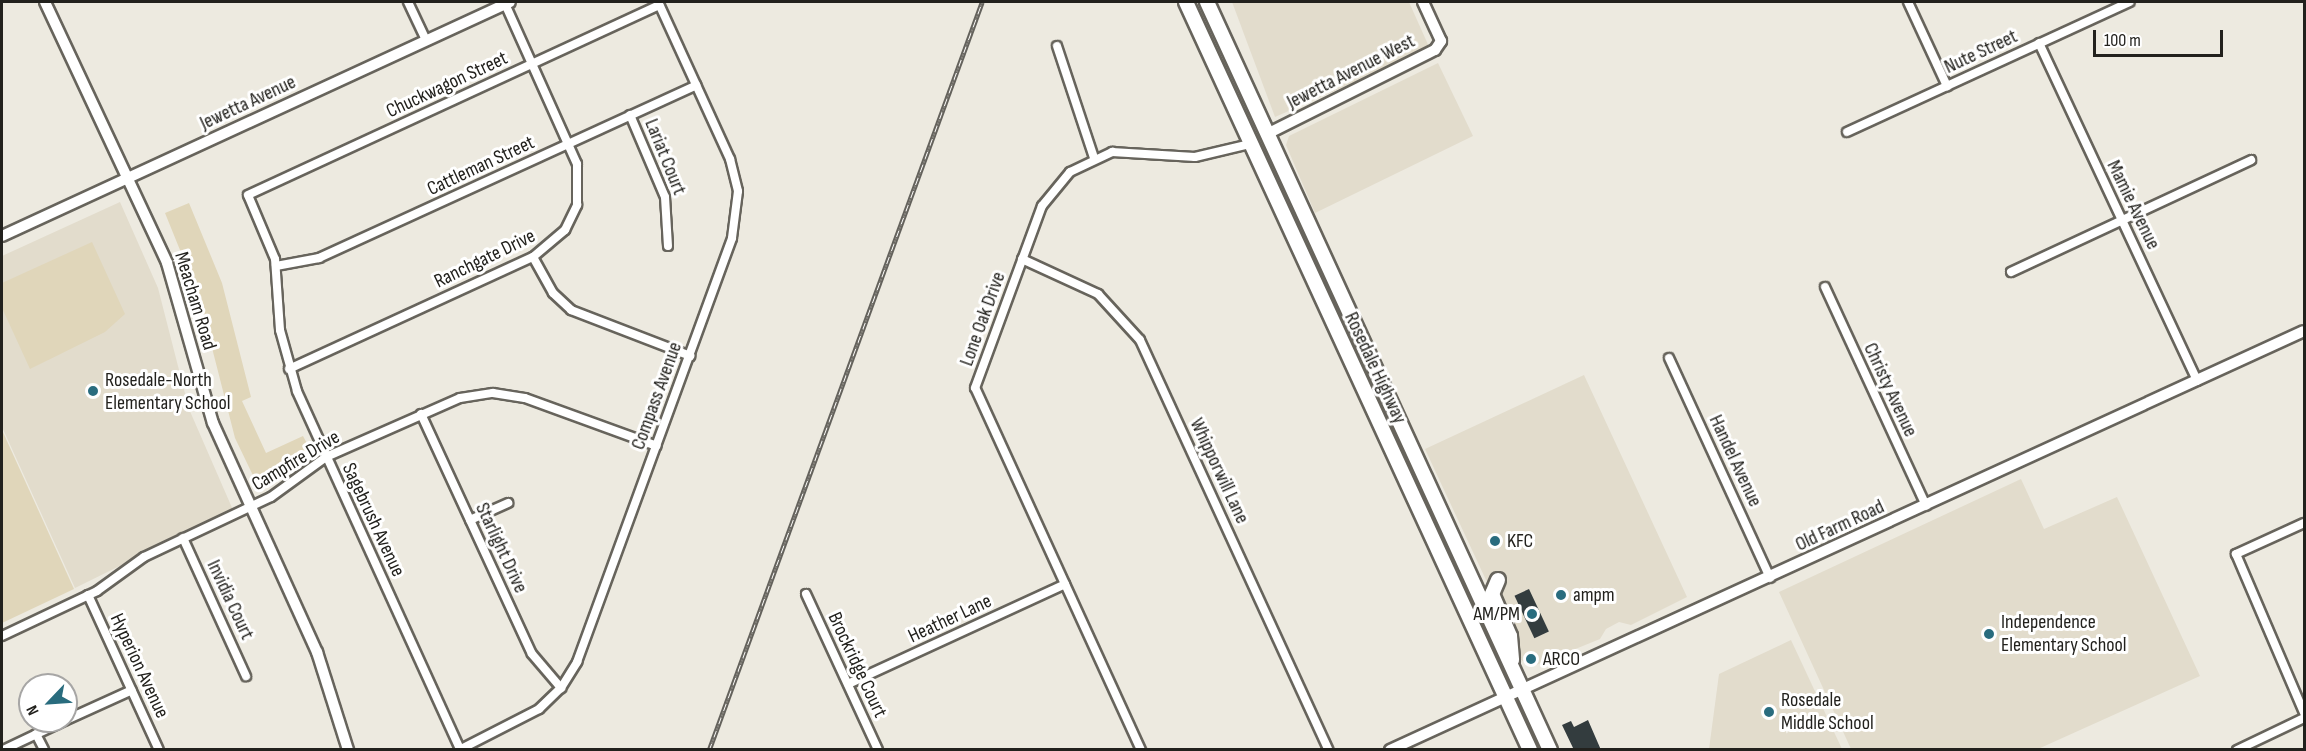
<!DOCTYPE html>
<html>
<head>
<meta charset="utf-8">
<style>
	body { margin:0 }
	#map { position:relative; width:2306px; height:751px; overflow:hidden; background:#edeae0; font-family:"Sofia Sans Condensed",sans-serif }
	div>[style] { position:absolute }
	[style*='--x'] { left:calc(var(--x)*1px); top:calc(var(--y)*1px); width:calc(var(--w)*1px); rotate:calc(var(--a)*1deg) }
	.built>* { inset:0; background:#e2dccc }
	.green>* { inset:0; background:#e0d6ba }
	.building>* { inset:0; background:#333c3e; transform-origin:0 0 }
	.roads { filter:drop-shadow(2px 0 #67645c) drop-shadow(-2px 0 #67645c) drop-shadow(0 2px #67645c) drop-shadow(0 -2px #67645c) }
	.minor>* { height:8px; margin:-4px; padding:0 4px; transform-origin:4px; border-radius:4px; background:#fff }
	.tertiary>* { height:10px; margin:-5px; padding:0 5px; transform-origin:5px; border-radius:5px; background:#fff }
	.primary>* { height:14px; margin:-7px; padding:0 7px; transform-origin:7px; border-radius:7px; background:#fff }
	.rail>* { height:4.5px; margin-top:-2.25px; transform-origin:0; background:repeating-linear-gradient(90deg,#fff 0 7px,#64625c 0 14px); box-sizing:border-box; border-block:2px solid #64625c }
	.dots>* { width:16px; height:16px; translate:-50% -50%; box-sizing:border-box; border:3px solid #fff; border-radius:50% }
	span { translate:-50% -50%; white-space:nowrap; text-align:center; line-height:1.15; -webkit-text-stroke:6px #fff; paint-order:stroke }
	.street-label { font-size:20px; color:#22211d }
	.poi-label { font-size:20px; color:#22211d }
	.left { translate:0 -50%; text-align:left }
	.right { translate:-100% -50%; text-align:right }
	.frame { position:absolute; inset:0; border:3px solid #22211d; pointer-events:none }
	.north { position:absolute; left:18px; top:673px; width:60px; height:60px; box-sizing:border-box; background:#fff; border:2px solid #a7a6a5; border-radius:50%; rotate:245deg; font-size:16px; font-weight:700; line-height:24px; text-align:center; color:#22211d }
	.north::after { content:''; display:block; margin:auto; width:21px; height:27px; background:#296c7e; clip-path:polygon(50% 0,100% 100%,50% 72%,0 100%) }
	.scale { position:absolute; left:2093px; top:30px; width:130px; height:27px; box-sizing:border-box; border:3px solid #22211d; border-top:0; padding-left:8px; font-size:18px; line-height:21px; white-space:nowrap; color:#22211d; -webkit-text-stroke:4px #fff; paint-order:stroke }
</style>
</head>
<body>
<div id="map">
	<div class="built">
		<i style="clip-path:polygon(1232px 2px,1409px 2px,1430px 49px,1275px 117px)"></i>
		<i style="clip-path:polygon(1438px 63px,1473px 136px,1315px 213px,1286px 145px,1289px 136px)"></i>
		<i style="clip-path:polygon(120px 202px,158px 288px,189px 409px,233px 510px,75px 588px,2px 427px,2px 256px)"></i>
		<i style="clip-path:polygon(1584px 375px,1687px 597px,1631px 625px,1619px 622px,1606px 629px,1600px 639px,1536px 665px,1522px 661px,1499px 596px,1486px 580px,1425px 449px)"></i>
		<i style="clip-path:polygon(2021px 479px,2044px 529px,2117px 497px,2200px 676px,2038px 749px,1851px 749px,1779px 592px)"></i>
		<i style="clip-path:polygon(1791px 640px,1842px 749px,1709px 749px,1719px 674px)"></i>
	</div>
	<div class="green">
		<i style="clip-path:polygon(189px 203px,222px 283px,251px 397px,242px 401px,266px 453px,303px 436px,313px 455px,268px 487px,258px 486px,235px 438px,199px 297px,165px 213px)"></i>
		<i style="clip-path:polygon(92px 242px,125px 314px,105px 332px,30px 369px,2px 308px,2px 283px)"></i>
		<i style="clip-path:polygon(2px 430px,74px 589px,2px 623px)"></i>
	</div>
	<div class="building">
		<i style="left:1529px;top:589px;width:47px;height:16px;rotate:65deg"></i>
		<i style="clip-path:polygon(1588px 720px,1601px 750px,1574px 750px,1562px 725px,1571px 721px,1574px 727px)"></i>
	</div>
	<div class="roads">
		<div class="minor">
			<i style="--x:408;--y:2;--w:42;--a:64.7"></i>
			<i style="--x:1908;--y:2;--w:93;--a:65.1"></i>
			<i style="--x:2039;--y:43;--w:373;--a:64.9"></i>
			<i style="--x:1057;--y:46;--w:118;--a:71.7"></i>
			<i style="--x:630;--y:115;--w:89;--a:66.9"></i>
			<i style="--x:665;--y:197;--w:49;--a:86.5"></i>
			<i style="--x:1847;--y:132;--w:311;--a:-24.7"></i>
			<i style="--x:533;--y:257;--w:41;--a:60.9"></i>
			<i style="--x:553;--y:293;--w:25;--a:43"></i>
			<i style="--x:571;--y:310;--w:128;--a:21.1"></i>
			<i style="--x:1022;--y:259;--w:84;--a:24.7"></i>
			<i style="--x:1098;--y:294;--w:62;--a:47.6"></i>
			<i style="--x:1140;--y:340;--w:451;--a:65.3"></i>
			<i style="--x:276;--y:266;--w:44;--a:-10.5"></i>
			<i style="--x:319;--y:258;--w:415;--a:-24.6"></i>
			<i style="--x:2011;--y:272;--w:265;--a:-25"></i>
			<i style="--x:1825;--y:287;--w:241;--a:65.2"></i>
			<i style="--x:1669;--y:358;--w:242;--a:65.3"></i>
			<i style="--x:289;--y:369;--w:268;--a:-24.7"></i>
			<i style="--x:533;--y:257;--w:42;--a:-40.2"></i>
			<i style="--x:565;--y:230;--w:28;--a:-64"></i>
			<i style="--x:577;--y:205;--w:41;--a:-90"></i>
			<i style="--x:577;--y:164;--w:175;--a:-114.2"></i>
			<i style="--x:421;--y:414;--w:264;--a:65.2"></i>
			<i style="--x:532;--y:654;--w:45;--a:49.5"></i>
			<i style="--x:470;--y:520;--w:42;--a:-24.1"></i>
			<i style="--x:2304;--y:523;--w:75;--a:155.5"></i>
			<i style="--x:2236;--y:554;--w:173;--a:66.8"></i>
			<i style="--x:183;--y:538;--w:152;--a:65.5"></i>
			<i style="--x:806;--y:594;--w:172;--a:65.2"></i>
			<i style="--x:88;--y:595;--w:170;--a:65.4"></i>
			<i style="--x:2;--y:636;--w:105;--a:-25.3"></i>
			<i style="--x:97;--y:591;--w:58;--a:-35.9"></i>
			<i style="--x:144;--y:557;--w:140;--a:-25.3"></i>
			<i style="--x:271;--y:497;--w:68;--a:-36"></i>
			<i style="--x:326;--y:457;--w:146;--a:-23.8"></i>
			<i style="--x:460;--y:398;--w:33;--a:-9"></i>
			<i style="--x:493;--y:393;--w:32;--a:9"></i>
			<i style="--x:525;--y:398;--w:140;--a:20"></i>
			<i style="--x:848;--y:684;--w:239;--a:-24.7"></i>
			<i style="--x:66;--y:720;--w:72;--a:-24.4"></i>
			<i style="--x:36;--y:734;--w:18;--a:63"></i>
			<i style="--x:460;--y:749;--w:393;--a:-114.5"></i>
			<i style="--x:297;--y:391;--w:63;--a:-105.6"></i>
			<i style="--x:280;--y:330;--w:71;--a:-94"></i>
			<i style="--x:275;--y:259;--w:69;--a:-112.9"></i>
			<i style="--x:248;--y:195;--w:453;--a:-24.8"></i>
			<i style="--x:3;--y:750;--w:68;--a:-25.4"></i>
			<i style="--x:459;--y:750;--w:90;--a:-27.1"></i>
			<i style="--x:539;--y:709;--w:30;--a:-44"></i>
			<i style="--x:561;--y:688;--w:31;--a:-58"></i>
			<i style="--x:577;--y:662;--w:451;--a:-69.9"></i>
			<i style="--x:732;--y:238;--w:47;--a:-82.7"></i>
			<i style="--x:738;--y:191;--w:33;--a:-104"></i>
			<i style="--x:730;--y:159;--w:173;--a:-114.6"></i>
			<i style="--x:1141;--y:750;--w:398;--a:-114.6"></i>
			<i style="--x:975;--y:388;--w:194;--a:-69.8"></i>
			<i style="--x:1042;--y:206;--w:44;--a:-50.5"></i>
			<i style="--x:1070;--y:172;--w:47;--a:-25.5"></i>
			<i style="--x:1112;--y:152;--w:83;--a:3.4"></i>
			<i style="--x:1195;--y:157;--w:57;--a:-13.3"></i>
			<i style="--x:2237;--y:750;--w:74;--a:-25.5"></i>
		</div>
		<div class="tertiary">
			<i style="--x:45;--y:2;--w:288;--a:64.9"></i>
			<i style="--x:167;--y:263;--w:166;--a:74"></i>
			<i style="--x:213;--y:423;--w:252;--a:65.6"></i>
			<i style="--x:317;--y:652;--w:103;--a:72.4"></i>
			<i style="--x:1267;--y:134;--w:188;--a:-26.6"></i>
			<i style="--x:1435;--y:50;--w:11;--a:-56"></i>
			<i style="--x:1441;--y:41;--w:43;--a:-114.8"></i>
			<i style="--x:2;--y:236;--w:559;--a:-24.73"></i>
			<i style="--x:1390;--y:750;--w:1005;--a:-24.63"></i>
		</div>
		<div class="primary">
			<i style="--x:1186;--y:2;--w:823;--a:65.3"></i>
			<i style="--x:1207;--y:2;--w:823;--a:65.37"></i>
			<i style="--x:1498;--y:580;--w:15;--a:113"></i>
			<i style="--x:1492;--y:594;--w:46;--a:66.8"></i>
			<i style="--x:1510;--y:636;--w:24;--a:85"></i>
		</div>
	</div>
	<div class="rail">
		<i style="--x:709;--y:750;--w:796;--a:-69.95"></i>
	</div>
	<div class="dots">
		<i style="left:93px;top:391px;background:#296c7e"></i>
		<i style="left:1495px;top:541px;background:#296c7e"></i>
		<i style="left:1561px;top:595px;background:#296c7e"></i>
		<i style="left:1532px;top:614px;background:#296c7e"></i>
		<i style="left:1989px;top:634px;background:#296c7e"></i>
		<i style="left:1531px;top:659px;background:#296c7e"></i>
		<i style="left:1769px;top:712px;background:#296c7e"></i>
	</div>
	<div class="street-label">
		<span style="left:1981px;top:52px;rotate:-25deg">Nute Street</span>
		<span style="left:1351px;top:72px;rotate:-27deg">Jewetta Avenue West</span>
		<span style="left:447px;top:85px;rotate:-25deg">Chuckwagon Street</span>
		<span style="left:248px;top:103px;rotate:-25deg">Jewetta Avenue</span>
		<span style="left:665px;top:157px;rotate:68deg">Lariat Court</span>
		<span style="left:481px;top:166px;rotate:-25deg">Cattleman Street</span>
		<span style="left:2133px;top:205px;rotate:64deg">Mamie Avenue</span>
		<span style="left:485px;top:259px;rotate:-26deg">Ranchgate Drive</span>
		<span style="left:195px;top:301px;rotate:73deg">Meacham Road</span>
		<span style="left:983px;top:319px;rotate:-70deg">Lone Oak Drive</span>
		<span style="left:1375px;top:368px;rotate:65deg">Rosedale Highway</span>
		<span style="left:1890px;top:390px;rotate:65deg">Christy Avenue</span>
		<span style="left:657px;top:396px;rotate:-70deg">Compass Avenue</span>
		<span style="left:296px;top:461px;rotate:-31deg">Campfire Drive</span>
		<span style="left:1735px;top:461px;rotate:65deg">Handel Avenue</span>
		<span style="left:1219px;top:471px;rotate:65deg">Whipporwill Lane</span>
		<span style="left:373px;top:520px;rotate:65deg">Sagebrush Avenue</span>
		<span style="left:1840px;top:526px;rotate:-25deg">Old Farm Road</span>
		<span style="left:501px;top:548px;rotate:65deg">Starlight Drive</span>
		<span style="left:230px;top:600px;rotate:65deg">Invidia Court</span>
		<span style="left:950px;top:619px;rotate:-25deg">Heather Lane</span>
		<span style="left:857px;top:665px;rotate:65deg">Brockridge Court</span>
		<span style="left:139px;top:666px;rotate:65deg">Hyperion Avenue</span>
	</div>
	<div class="poi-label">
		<span class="left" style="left:105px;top:392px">Rosedale-North<br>Elementary School</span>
		<span class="left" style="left:1507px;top:541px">KFC</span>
		<span class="left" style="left:1573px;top:595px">ampm</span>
		<span class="right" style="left:1520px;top:614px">AM/PM</span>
		<span class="left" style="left:2001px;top:634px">Independence<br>Elementary School</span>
		<span class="left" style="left:1543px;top:659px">ARCO</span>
		<span class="left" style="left:1781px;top:712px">Rosedale<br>Middle School</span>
	</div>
	<div class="frame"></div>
	<div class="north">N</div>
	<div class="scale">100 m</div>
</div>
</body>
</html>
